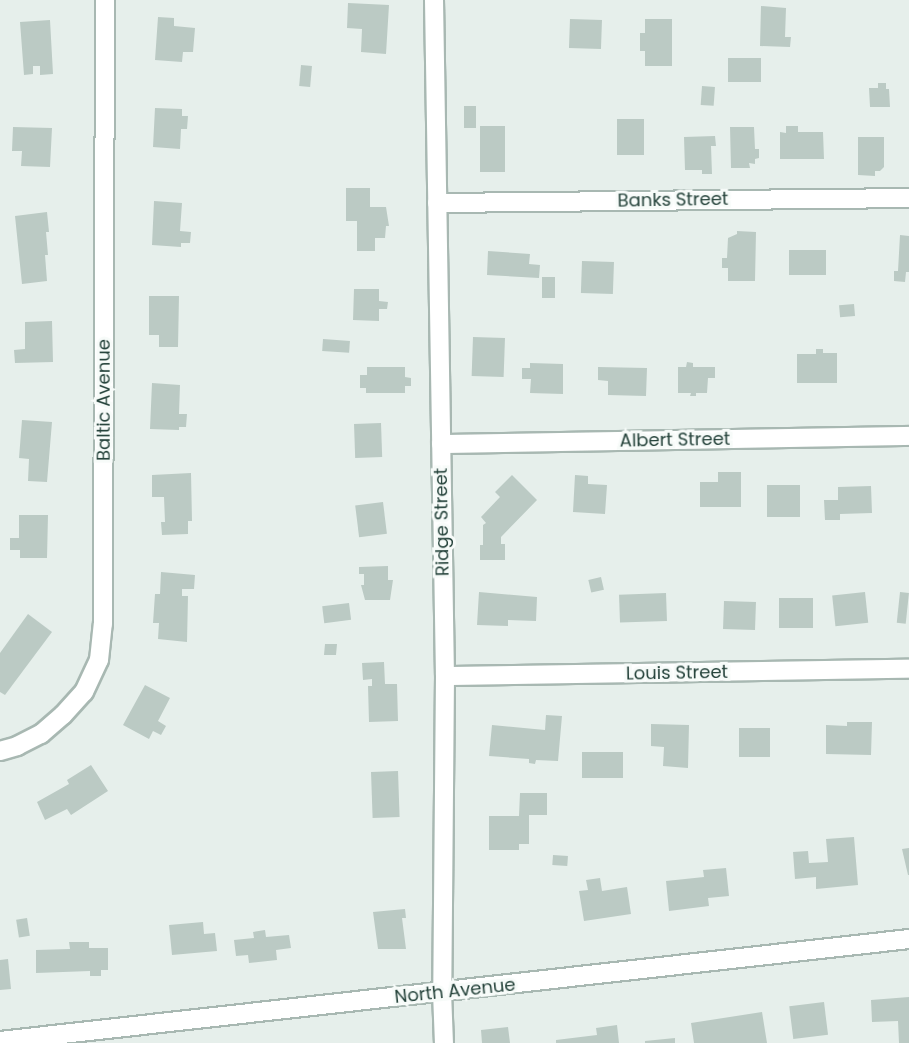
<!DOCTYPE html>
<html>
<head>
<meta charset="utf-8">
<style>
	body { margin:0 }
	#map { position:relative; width:909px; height:1043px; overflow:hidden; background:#e6efeb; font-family:Poppins,sans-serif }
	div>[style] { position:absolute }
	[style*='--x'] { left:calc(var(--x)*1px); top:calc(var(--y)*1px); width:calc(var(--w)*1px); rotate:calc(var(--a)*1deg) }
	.building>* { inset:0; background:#bbcac4; transform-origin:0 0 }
	.roads { filter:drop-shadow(2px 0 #a8b8b2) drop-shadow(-2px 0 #a8b8b2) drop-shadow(0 2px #a8b8b2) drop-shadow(0 -2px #a8b8b2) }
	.street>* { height:18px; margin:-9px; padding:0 9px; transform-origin:9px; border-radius:9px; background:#fff }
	span { translate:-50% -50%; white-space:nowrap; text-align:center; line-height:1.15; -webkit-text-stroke:6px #f7fbf9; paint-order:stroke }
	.street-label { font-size:18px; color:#24423a }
</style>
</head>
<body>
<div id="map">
	<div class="building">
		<i style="clip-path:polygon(348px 3px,389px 5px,386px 54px,361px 52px,362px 29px,347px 28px)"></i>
		<i style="clip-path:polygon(761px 6px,786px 8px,785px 37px,791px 37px,790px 47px,760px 46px)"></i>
		<i style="clip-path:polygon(158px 17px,174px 18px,174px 26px,195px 28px,193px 52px,183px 52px,182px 62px,155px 60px)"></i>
		<i style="left:570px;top:19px;width:32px;height:29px;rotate:2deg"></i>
		<i style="clip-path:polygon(645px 19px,672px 19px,672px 66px,645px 66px,645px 51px,640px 51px,640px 33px,645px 33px)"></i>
		<i style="clip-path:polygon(50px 20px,53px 74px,40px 75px,40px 66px,33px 66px,33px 74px,24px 75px,20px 22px)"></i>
		<i style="left:728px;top:58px;width:33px;height:24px"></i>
		<i style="left:301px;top:65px;width:11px;height:21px;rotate:5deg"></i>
		<i style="clip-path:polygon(878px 83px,886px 83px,886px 89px,889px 89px,890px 107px,870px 107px,869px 88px,878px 88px)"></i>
		<i style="left:702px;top:86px;width:13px;height:19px;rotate:4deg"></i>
		<i style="left:464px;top:106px;width:12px;height:22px"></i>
		<i style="clip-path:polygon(155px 108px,182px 109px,182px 116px,188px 116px,187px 129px,181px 129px,180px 149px,153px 147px)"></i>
		<i style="left:617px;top:119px;width:27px;height:36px"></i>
		<i style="left:480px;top:126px;width:25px;height:46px"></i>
		<i style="clip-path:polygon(786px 126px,798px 126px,798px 132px,823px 132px,824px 159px,780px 159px,780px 132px,786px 133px)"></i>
		<i style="clip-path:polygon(13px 127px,52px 128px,50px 167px,21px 166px,22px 151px,12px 151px)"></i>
		<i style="clip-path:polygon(730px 127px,754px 127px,755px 149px,759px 149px,759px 158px,755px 159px,755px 164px,749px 163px,750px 168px,731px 168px)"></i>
		<i style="clip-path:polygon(715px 136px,716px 146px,711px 146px,712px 174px,702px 174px,702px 170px,685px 170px,684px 137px)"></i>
		<i style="clip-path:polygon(858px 137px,884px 137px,884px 167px,880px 171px,875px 171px,875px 176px,858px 175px)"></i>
		<i style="clip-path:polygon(346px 188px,370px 188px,370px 207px,386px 207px,389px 226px,386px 226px,385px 238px,375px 238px,375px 251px,357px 251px,357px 221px,346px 221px)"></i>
		<i style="clip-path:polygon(154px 201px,182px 203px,180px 231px,191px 232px,190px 243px,181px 243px,181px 247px,152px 245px)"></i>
		<i style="clip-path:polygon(47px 212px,49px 232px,46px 232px,48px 255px,45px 255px,47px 281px,22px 284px,15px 216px)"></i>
		<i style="clip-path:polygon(737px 231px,756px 232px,755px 281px,728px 281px,728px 268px,722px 268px,722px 258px,727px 258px,728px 238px,737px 234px)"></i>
		<i style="clip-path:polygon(900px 235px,909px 236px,909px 272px,906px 272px,905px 282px,894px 281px,894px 271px,898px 271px)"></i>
		<i style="left:789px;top:250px;width:37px;height:25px"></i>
		<i style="clip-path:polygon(488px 251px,530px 254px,529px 264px,540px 265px,539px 278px,487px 275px)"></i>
		<i style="left:582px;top:261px;width:32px;height:32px;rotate:2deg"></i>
		<i style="left:542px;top:277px;width:13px;height:21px"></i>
		<i style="clip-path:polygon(354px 289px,379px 289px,379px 301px,388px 302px,387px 309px,379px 309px,379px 321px,353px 320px)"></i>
		<i style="clip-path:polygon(149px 296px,179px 296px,178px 347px,159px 347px,159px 335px,149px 335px)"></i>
		<i style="left:854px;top:304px;width:12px;height:15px;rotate:85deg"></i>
		<i style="clip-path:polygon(52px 321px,53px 362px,15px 363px,14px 350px,25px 349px,25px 322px)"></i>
		<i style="left:473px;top:337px;width:32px;height:39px;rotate:2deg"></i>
		<i style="left:323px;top:339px;width:27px;height:12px;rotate:4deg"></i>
		<i style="clip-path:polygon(816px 349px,823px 349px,823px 353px,837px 353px,837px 383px,797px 383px,797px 354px,816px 354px)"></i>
		<i style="clip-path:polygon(687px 362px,693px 363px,693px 367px,715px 367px,715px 378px,708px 378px,707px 393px,696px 393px,696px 396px,690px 396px,691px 393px,678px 393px,678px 367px,686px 367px)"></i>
		<i style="clip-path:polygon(530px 363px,563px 364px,563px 394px,530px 393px,531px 379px,522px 379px,522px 368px,530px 368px)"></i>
		<i style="clip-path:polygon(367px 367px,405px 367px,405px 377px,411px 378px,411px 386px,405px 386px,405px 393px,366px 393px,366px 388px,360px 388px,360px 375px,367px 375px)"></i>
		<i style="clip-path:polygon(598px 367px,647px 368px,646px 396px,608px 395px,608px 381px,598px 380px)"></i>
		<i style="clip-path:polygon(152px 383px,180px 385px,179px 414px,187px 414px,186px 427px,179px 427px,179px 430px,150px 429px)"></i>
		<i style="clip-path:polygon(22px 420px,52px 422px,47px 482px,28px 481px,29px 459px,19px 458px)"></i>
		<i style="left:381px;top:423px;width:34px;height:27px;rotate:88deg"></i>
		<i style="clip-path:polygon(718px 472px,741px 472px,741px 507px,700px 507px,700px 482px,718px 482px)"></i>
		<i style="clip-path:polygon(191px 473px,192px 521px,188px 521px,188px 534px,162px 535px,161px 522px,165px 522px,164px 497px,152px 497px,152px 475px)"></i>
		<i style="clip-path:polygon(512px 475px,537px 500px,501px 537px,501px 544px,505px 544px,505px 560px,480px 560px,480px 545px,483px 545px,483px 525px,486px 523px,481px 517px,500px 497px,495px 492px)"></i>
		<i style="clip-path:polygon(575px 475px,588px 476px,588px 484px,607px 485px,605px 514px,573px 512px)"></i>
		<i style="left:767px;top:485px;width:33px;height:32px"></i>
		<i style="clip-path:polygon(871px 486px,872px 513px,840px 514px,840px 520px,825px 520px,824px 500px,838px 500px,838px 487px)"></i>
		<i style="left:383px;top:502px;width:32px;height:28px;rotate:83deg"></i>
		<i style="clip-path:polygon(19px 515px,48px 515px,47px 558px,20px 558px,20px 550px,10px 550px,10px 538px,19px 538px)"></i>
		<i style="clip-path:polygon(388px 566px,388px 580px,393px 580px,390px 600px,365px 600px,361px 585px,364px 585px,364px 574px,359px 574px,359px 567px)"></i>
		<i style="clip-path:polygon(161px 572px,195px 575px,194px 589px,182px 589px,182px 596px,188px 596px,187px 642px,158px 639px,159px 623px,153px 623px,155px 594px,160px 594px)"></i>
		<i style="left:601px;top:577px;width:13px;height:13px;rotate:77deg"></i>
		<i style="clip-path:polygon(479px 592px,537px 597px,536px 621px,508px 620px,508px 626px,477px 625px)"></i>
		<i style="left:865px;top:592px;width:31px;height:33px;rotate:84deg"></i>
		<i style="left:900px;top:592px;width:9px;height:31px;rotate:6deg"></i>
		<i style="left:666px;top:593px;width:28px;height:47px;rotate:88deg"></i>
		<i style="left:813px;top:598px;width:30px;height:34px;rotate:90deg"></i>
		<i style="left:724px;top:601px;width:32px;height:28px;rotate:2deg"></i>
		<i style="left:349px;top:603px;width:17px;height:27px;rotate:83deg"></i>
		<i style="clip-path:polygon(28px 614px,52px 632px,5px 695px,0 692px,0 653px)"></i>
		<i style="clip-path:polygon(325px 644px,337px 644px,336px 655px,324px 655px)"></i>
		<i style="clip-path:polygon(384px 662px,385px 684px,397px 684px,398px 721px,369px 722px,368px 686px,372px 686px,372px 679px,363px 680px,362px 663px)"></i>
		<i style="clip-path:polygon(145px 685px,170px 698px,158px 721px,166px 726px,161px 735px,153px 731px,149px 739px,123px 725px)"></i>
		<i style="clip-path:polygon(546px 715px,562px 716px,558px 761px,536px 760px,535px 764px,529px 763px,529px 759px,489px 756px,492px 725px,545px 730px)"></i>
		<i style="clip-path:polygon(847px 722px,872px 722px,871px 755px,826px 754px,826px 725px,847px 726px)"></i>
		<i style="clip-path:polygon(651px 724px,689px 725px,688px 768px,663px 766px,664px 747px,651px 746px)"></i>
		<i style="left:739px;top:728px;width:31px;height:29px"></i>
		<i style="left:582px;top:752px;width:41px;height:26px"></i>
		<i style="clip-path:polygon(91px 765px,108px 791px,71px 815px,67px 809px,45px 820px,37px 802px,69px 784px,67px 780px)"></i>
		<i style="left:398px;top:771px;width:46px;height:27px;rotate:88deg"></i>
		<i style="clip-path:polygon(520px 793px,547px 793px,547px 815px,529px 815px,529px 844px,519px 844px,519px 850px,489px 850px,489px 816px,519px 816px)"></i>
		<i style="clip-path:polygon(854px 837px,858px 885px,816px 889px,816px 877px,795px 879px,793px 852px,808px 851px,809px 863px,828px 862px,826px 839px)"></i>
		<i style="clip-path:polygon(909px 848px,909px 875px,908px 875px,902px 849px)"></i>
		<i style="left:553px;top:855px;width:15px;height:10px;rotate:4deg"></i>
		<i style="clip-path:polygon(726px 868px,729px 896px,708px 898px,709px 906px,669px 911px,666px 881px,704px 877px,703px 870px)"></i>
		<i style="clip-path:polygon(600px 878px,602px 891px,627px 887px,631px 914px,584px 921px,579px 891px,588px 890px,586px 880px)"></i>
		<i style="clip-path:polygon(405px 909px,406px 918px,402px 918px,406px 949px,378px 949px,373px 912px)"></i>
		<i style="left:27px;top:918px;width:18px;height:11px;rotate:81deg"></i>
		<i style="clip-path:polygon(203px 922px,204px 934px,215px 933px,217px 951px,172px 955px,169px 925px)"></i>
		<i style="clip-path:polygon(265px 930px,266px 937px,289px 935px,291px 948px,276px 950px,277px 960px,249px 963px,248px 955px,236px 956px,234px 940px,254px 938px,253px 932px)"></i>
		<i style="clip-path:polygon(69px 942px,89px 942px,89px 948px,108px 948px,108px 970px,101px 970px,101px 976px,90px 976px,90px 971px,36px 973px,36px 950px,70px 949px)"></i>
		<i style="clip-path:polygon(8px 959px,11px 989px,0 990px,0 960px)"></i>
		<i style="clip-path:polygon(909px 997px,909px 1043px,899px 1043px,898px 1021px,872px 1022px,871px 1000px)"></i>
		<i style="left:824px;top:1002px;width:33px;height:35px;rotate:83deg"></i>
		<i style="clip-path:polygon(762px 1012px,767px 1043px,694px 1043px,691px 1023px)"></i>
		<i style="clip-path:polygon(617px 1025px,619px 1043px,556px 1043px,556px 1040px,597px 1035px,596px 1028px)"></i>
		<i style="clip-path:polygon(508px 1027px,510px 1043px,482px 1043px,481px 1030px)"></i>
		<i style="clip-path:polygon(675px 1038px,675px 1043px,645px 1043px,645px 1041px)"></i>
	</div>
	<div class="roads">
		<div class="street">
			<i style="--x:434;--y:0;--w:676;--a:89.07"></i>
			<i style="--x:445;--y:676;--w:316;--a:90.5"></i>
			<i style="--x:442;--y:992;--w:51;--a:87.8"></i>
			<i style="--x:437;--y:203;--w:472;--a:-0.6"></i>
			<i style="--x:441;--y:444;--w:468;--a:-1"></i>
			<i style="--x:445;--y:676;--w:464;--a:-0.9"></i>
			<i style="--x:0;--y:751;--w:18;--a:-16"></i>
			<i style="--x:17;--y:746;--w:27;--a:-27"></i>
			<i style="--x:41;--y:734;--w:29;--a:-41"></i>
			<i style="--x:63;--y:715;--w:31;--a:-48"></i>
			<i style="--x:84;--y:692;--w:35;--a:-65"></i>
			<i style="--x:99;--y:660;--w:36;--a:-84"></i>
			<i style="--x:103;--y:624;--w:624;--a:-89.82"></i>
			<i style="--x:0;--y:1041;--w:915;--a:-6.4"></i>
		</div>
	</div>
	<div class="street-label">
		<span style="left:673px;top:200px;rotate:-1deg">Banks Street</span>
		<span style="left:104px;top:400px;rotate:-90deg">Baltic Avenue</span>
		<span style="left:675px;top:440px;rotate:-1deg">Albert Street</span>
		<span style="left:442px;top:522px;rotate:-91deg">Ridge Street</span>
		<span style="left:677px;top:673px;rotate:-1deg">Louis Street</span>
		<span style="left:455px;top:991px;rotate:-6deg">North Avenue</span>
	</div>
</div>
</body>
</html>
